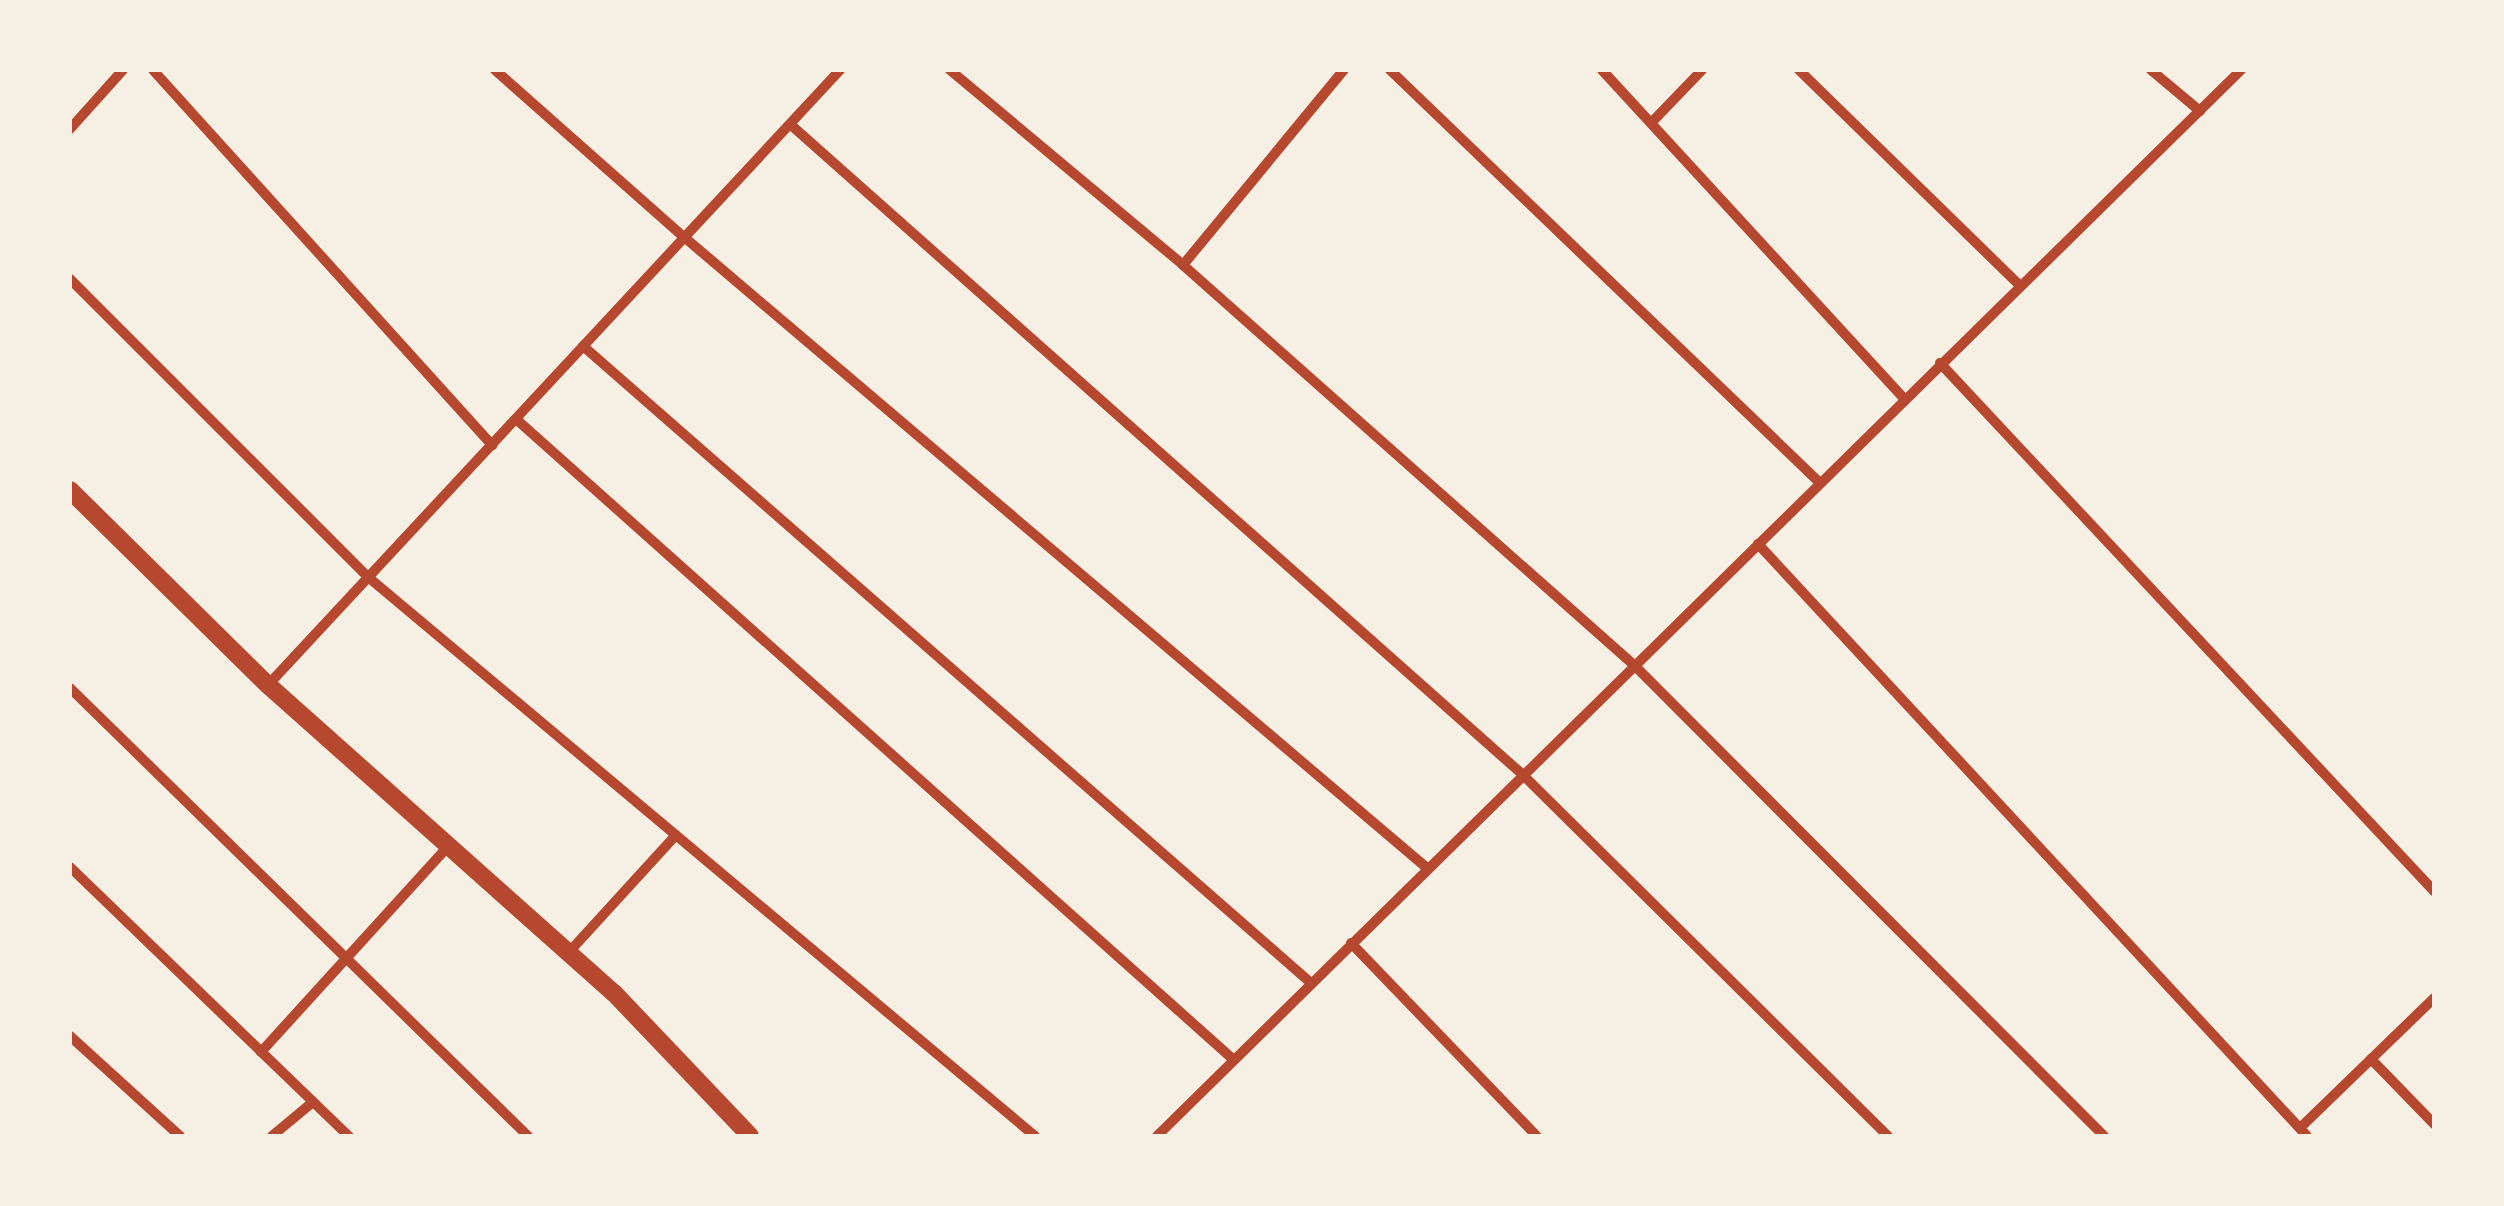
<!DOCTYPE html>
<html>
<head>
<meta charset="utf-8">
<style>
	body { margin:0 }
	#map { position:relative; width:2504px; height:1206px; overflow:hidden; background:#f6efe4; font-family:"Sofia Sans Condensed",sans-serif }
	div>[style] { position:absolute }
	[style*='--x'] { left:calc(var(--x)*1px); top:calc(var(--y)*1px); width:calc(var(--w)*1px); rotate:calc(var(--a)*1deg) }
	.minor>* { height:10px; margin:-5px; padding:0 5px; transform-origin:5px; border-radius:5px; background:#b5482f }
	.tertiary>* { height:18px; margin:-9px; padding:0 9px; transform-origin:9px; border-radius:9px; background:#b5482f }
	span { translate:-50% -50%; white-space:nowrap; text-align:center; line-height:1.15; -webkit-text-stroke:8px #f6efe4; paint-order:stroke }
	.frame { position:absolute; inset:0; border:72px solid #f6efe4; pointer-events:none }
</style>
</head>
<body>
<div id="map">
	<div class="minor">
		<i style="--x:153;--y:70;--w:506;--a:47.89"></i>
		<i style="--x:495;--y:70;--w:252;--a:41.5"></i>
		<i style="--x:684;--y:237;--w:975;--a:40.34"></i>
		<i style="--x:950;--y:70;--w:304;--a:39.9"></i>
		<i style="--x:1183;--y:265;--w:604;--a:41.58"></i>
		<i style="--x:1635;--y:666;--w:664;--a:45.06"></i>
		<i style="--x:1390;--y:70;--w:596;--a:43.84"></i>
		<i style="--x:1602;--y:70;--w:446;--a:47.4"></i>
		<i style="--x:1799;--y:70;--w:306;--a:44.3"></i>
		<i style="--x:2151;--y:70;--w:64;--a:39.9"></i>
		<i style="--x:1652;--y:122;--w:72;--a:-46.1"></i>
		<i style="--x:791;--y:125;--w:978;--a:41.6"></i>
		<i style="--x:1522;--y:774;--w:515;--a:44.69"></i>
		<i style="--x:70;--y:129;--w:79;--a:-48.1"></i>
		<i style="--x:1183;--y:265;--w:253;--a:-50.5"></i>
		<i style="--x:70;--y:279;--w:421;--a:45"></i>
		<i style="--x:368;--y:577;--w:870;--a:39.97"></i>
		<i style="--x:583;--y:346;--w:967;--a:41.19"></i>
		<i style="--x:1940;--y:363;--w:723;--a:46.91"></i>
		<i style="--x:516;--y:419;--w:962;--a:41.76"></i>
		<i style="--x:1758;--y:544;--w:807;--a:47.16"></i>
		<i style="--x:268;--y:685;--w:840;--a:-47.07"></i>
		<i style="--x:70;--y:688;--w:641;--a:44.37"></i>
		<i style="--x:70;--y:867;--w:388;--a:44"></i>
		<i style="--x:1351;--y:943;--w:268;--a:46.1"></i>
		<i style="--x:570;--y:951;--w:157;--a:-47.6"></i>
		<i style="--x:70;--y:1036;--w:149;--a:42.3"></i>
		<i style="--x:261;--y:1052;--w:281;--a:-47.7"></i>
		<i style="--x:2371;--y:1059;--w:91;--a:45.9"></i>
		<i style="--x:2300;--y:1128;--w:187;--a:-44.1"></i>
		<i style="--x:272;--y:1136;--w:53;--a:-39.7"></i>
		<i style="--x:1157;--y:1136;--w:1520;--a:-44.52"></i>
	</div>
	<div class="tertiary">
		<i style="--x:70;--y:490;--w:278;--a:44.6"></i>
		<i style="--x:268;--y:685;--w:463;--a:41.7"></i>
		<i style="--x:614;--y:993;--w:197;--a:46.4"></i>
	</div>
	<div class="frame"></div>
</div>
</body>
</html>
